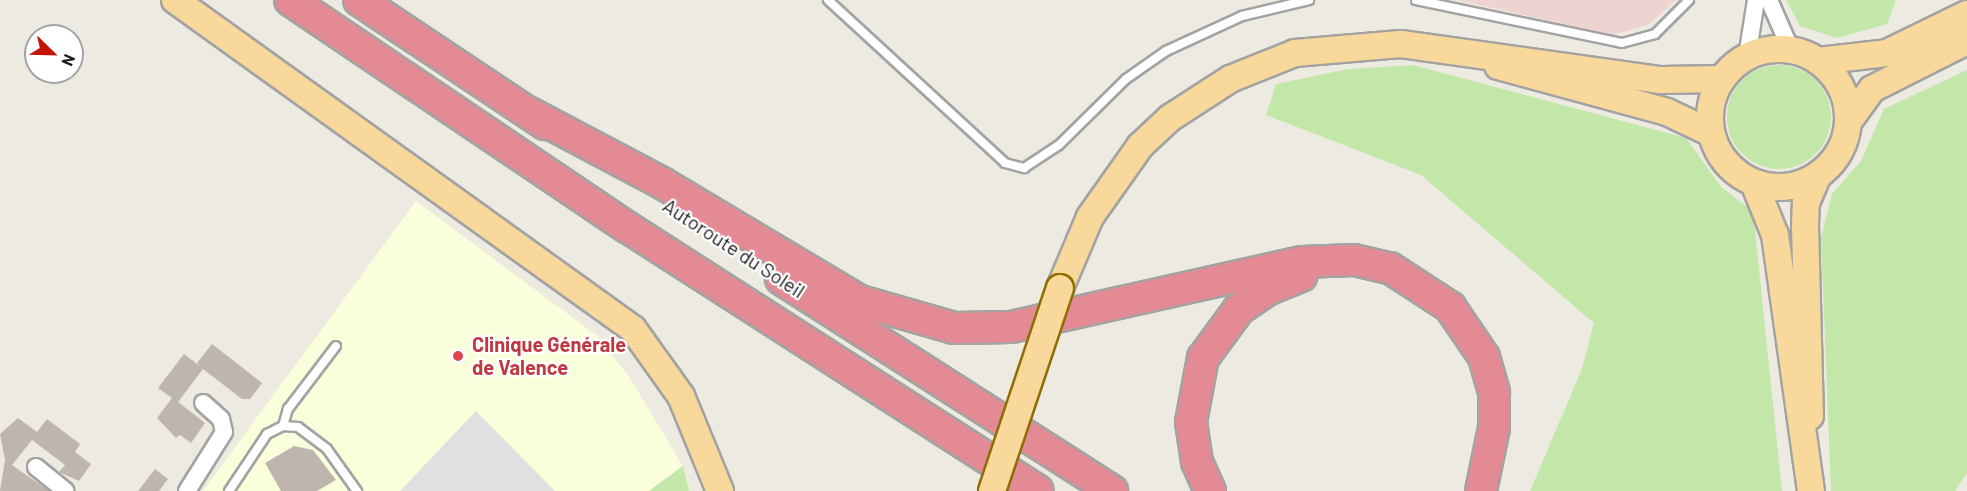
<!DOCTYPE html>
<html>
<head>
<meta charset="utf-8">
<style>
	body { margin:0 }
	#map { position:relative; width:1967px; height:491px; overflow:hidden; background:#edeae2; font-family:Barlow,sans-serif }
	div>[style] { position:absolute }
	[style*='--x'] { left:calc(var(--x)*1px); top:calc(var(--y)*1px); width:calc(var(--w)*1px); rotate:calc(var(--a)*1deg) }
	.commercial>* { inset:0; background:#eed4d1 }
	.education>* { inset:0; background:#fbfeda }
	.grass>* { inset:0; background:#c2e7a8 }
	.round { border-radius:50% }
	.parking>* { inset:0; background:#e0e0e0 }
	.building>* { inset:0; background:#beb6ae }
	.roads { filter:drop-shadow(2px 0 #a3a3a3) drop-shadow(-2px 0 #a3a3a3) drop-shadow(0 2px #a3a3a3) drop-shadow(0 -2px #a3a3a3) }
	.service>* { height:8px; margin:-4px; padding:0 4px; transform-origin:4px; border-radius:4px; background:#fff }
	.minor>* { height:16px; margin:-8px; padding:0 8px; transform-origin:8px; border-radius:8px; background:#fff }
	.primary>* { height:26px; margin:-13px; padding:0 13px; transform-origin:13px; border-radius:13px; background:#f9d89b }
	.primary>.ring { margin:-13px; padding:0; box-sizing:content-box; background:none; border:26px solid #f9d89b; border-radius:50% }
	.motorway>* { height:30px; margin:-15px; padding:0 15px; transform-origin:15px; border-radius:15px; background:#e48a94 }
	.bridges { filter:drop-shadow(2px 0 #906d04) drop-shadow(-2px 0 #906d04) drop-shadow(0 2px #906d04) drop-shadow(0 -2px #906d04) }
	.primary-bridge>* { height:26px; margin:-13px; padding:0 13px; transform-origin:13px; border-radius:13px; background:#f9d89b }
	.dots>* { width:16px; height:16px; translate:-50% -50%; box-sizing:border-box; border:3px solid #fff; border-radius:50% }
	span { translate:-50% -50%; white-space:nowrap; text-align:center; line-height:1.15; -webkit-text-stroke:4.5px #fff; paint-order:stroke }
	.street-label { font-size:20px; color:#1c1c1c }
	.health-label { font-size:20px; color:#be3a42; font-weight:700 }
	.left { translate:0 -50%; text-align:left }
	.north { position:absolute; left:24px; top:24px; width:60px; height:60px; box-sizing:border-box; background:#fff; border:2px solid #a4a4a4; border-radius:50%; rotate:113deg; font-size:16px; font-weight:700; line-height:24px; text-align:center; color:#1c1c1c }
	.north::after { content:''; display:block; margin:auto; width:21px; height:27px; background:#c31405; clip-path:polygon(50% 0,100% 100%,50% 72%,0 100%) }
</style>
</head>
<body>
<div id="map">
	<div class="commercial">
		<i style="clip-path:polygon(1457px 0,1676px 0,1648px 25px,1612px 35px)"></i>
	</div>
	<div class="education">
		<i style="clip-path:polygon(416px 201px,596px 335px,630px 378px,683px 466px,649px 491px,203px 491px)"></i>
	</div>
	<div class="grass">
		<i style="clip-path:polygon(1786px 0,1896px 0,1887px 24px,1837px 38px,1800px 26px)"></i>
		<i style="clip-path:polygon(1413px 65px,1686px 138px,1721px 187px,1753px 211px,1782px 491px,1530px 491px,1582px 369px,1594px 323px,1421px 175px,1266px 115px,1276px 84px,1348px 69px)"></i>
		<i class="round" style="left:1727px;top:65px;width:104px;height:104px"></i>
		<i style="clip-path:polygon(1967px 70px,1967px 473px,1955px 491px,1831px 491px,1821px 237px,1832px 194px,1861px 161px,1884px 109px)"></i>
		<i style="clip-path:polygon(683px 466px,689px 491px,649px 491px)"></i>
	</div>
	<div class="parking">
		<i style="clip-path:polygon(476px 411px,555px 491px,400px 491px)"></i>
	</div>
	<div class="building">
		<i style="clip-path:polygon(212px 344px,262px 383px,250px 399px,242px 399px,203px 369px,178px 402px,205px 423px,191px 443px,180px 435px,176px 438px,157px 418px,172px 398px,158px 388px,184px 354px,201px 367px,197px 363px)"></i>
		<i style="clip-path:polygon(18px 418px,37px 432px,47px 419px,80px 444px,75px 452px,91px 464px,79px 481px,59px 472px,65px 465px,32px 440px,12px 465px,49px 491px,0 491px,5px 460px,0 434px)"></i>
		<i style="clip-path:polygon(294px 446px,313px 450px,336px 480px,317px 491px,281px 491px,265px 463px)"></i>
		<i style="clip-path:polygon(155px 469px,168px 479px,159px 491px,138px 491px)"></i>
	</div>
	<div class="roads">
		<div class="service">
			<i style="--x:828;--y:0;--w:241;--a:42.6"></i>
			<i style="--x:1005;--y:163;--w:20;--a:15"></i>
			<i style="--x:1024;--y:168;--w:42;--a:-33.3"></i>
			<i style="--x:1059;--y:145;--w:94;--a:-44.6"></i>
			<i style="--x:1126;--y:79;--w:49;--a:-35"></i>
			<i style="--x:1166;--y:51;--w:84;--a:-24.7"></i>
			<i style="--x:1242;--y:16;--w:69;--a:-13.4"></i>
			<i style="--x:1416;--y:0;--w:210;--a:11.8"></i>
			<i style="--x:1622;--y:43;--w:34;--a:-15"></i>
			<i style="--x:1655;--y:34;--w:48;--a:-45"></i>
			<i style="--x:283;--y:426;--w:18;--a:-74"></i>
			<i style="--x:288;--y:409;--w:79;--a:-52.7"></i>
			<i style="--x:229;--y:491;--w:69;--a:-56.3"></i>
			<i style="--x:267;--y:434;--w:18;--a:-27"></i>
			<i style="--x:283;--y:426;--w:15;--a:4"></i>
			<i style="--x:298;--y:427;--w:36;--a:37"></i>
			<i style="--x:327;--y:449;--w:52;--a:54.5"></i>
		</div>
		<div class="minor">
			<i style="--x:1769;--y:0;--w:55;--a:66.3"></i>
			<i style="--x:1747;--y:57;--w:58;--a:-81"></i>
			<i style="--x:36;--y:467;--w:38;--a:39"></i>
			<i style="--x:187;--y:491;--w:70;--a:-57.9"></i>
			<i style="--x:224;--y:432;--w:13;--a:-103"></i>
			<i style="--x:221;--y:419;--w:24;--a:-138"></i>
		</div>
		<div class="primary">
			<i style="--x:175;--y:0;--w:564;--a:35.69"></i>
			<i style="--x:633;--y:329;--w:82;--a:54.4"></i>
			<i style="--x:681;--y:396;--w:103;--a:67.7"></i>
			<i class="ring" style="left:1710px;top:49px;width:112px;height:112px"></i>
			<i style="--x:1818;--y:61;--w:69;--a:-6.6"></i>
			<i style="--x:1887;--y:53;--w:89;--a:-26"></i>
			<i style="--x:1498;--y:66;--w:175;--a:15.2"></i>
			<i style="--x:1667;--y:112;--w:49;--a:25.5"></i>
			<i style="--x:1848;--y:122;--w:41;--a:-54"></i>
			<i style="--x:1872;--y:89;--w:106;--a:-26.8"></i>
			<i style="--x:1754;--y:183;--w:56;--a:68"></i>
			<i style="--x:1775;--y:235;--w:259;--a:82"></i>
			<i style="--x:1060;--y:288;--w:77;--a:-67.1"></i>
			<i style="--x:1090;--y:217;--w:87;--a:-54.8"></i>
			<i style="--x:1140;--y:146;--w:41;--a:-43"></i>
			<i style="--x:1170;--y:118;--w:72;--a:-33"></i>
			<i style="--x:1230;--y:79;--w:70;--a:-21.8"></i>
			<i style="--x:1295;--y:53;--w:106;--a:-4.9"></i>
			<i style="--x:1401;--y:44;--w:262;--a:7.9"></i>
			<i style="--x:1661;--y:80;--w:61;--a:-0.9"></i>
			<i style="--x:1810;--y:416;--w:190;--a:-91.5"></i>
			<i style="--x:1805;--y:226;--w:23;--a:-88"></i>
			<i style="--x:1806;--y:203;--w:30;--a:-67"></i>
		</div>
		<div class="motorway">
			<i style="--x:290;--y:0;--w:406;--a:34"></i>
			<i style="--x:627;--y:227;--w:488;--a:32.7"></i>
			<i style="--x:359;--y:0;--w:224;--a:33.7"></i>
			<i style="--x:528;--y:112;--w:152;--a:27.9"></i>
			<i style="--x:662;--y:183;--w:230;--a:30.8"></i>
			<i style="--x:860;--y:301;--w:98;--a:16"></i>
			<i style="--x:954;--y:328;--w:57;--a:-1"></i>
			<i style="--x:1011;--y:327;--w:298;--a:-12.6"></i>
			<i style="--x:1302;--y:262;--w:52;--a:-2.2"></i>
			<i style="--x:1354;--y:260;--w:37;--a:13"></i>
			<i style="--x:1390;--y:268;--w:72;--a:33"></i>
			<i style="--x:1450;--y:307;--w:60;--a:55.8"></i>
			<i style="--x:1484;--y:357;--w:37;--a:74"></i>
			<i style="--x:1494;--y:393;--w:35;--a:90"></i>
			<i style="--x:1494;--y:428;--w:64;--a:101.7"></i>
			<i style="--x:781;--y:279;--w:393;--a:32.6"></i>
			<i style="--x:1210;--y:491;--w:32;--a:-114"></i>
			<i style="--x:1197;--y:462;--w:40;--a:-98.5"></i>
			<i style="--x:1191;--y:422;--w:65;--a:-79.4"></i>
			<i style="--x:1203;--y:358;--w:61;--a:-53.7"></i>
			<i style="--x:1239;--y:309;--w:36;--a:-34"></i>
			<i style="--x:1269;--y:289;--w:35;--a:-22"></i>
		</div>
	</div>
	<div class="bridges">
		<div class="primary-bridge">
			<i style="--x:992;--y:491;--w:214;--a:-71.5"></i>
		</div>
	</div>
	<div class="dots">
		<i style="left:458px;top:356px;background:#e0444e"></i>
	</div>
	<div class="street-label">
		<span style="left:734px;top:248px;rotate:33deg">Autoroute du Soleil</span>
	</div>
	<div class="health-label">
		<span class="left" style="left:472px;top:356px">Clinique Générale<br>de Valence</span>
	</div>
	<div class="north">N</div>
</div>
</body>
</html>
